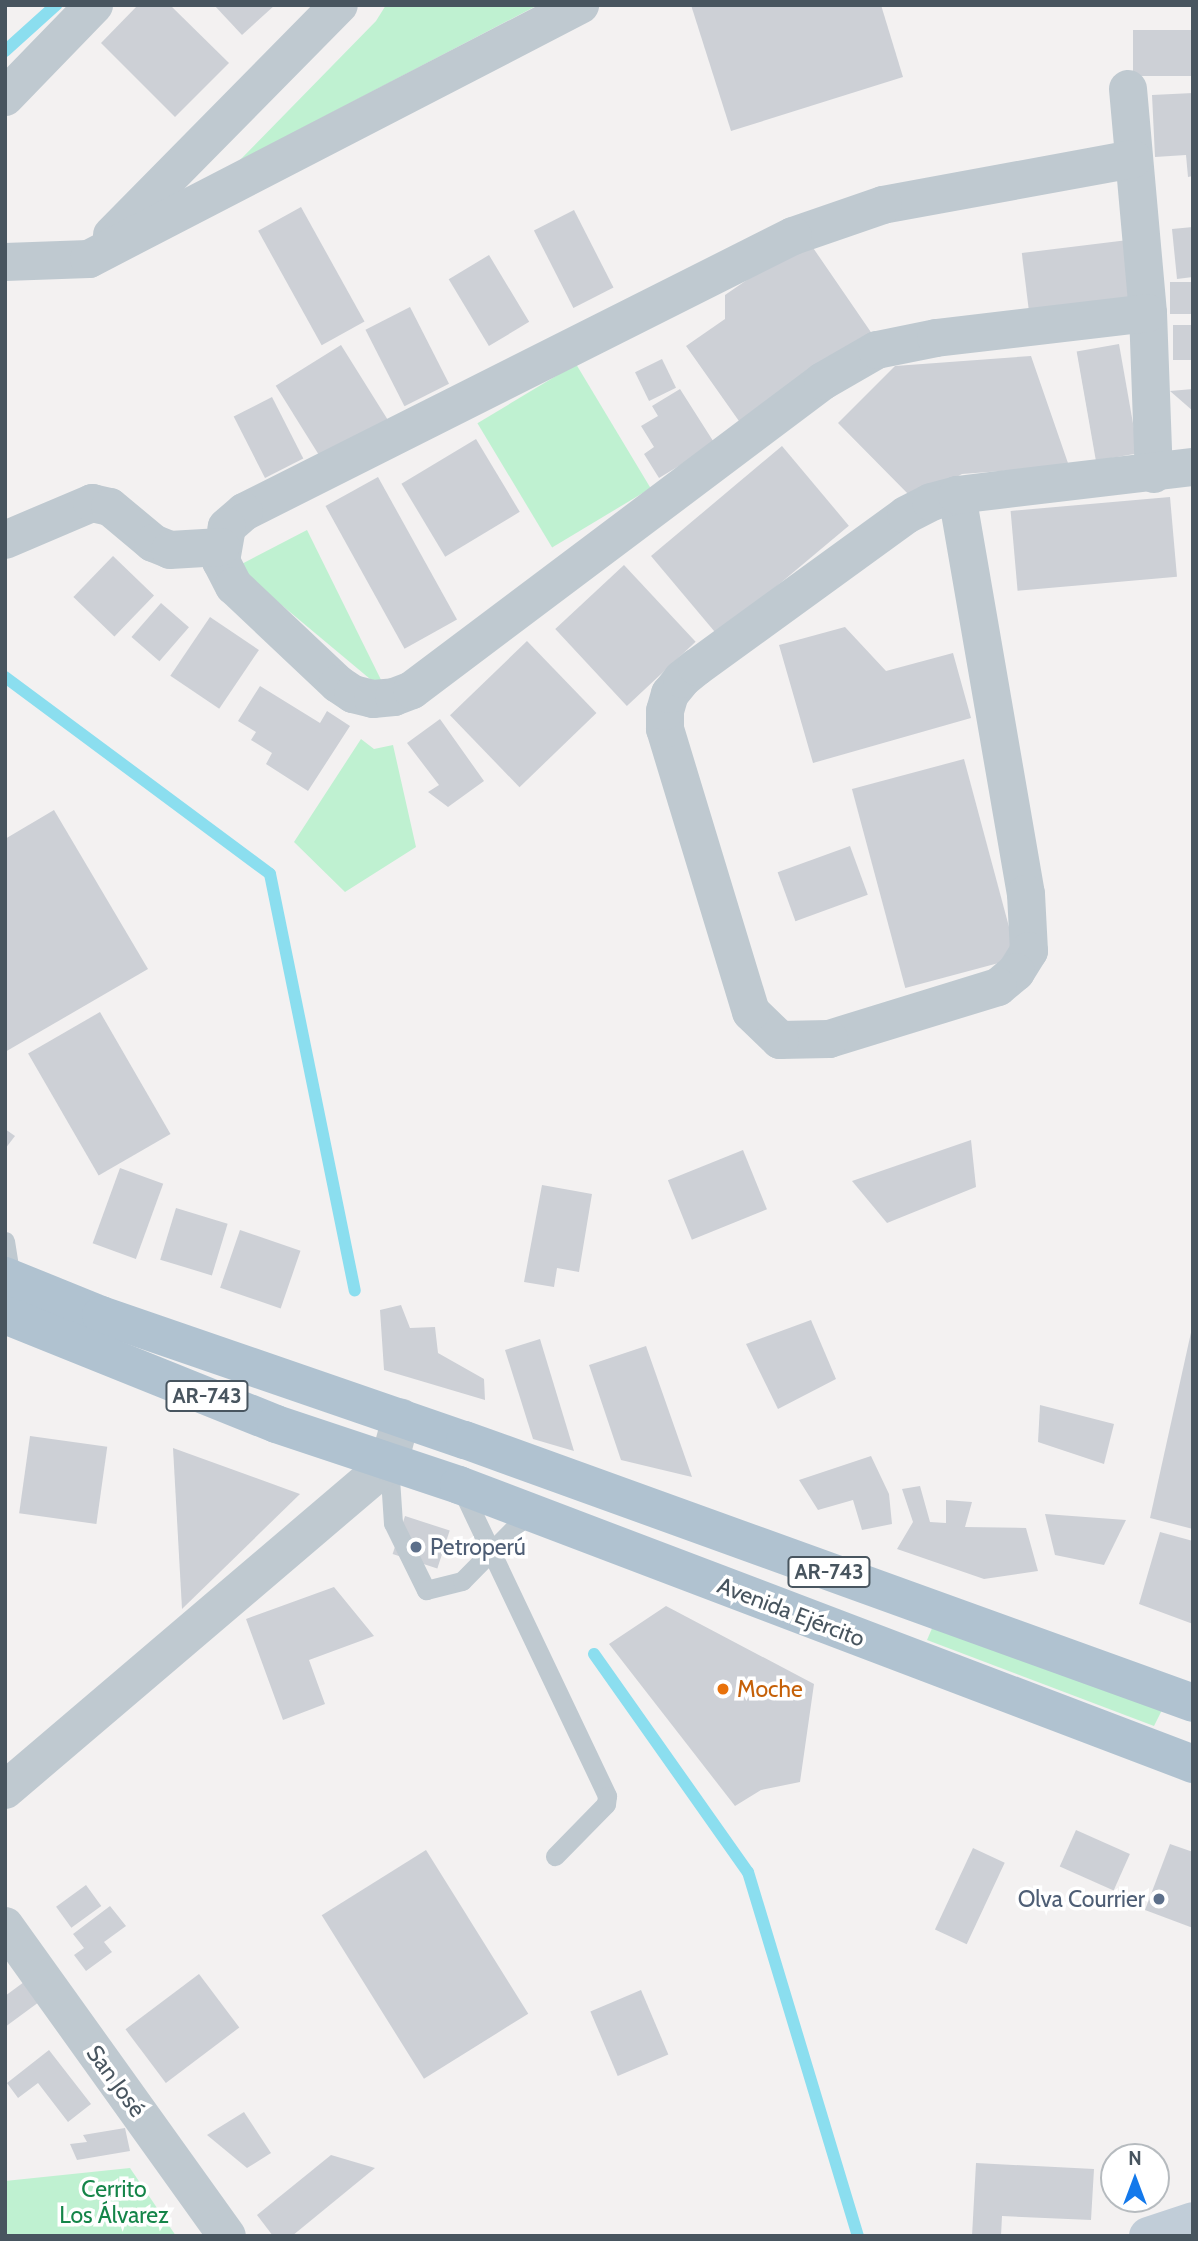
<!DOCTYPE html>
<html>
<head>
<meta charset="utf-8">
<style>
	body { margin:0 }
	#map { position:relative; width:1198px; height:2241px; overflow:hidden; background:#f3f1f1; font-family:Cabin,sans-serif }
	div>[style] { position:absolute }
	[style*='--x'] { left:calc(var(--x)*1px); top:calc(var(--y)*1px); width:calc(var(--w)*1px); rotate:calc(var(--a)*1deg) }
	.green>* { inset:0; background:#bff1d1; transform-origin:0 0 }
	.stream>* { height:12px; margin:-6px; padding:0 6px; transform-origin:6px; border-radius:6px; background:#8bdeef }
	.building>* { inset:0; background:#cdd0d6; transform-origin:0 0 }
	.lane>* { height:19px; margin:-9.5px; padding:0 9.5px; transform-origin:9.5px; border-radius:9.5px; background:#bfc9d0 }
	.street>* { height:38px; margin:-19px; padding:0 19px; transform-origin:19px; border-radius:19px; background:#bfc9d0 }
	.secondary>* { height:38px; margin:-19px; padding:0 19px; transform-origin:19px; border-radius:19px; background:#c1cdd8 }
	.primary>* { height:38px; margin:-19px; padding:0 19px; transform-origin:19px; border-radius:19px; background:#b0c2d0 }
	.dots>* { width:19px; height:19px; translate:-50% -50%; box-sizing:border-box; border:4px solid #fff; border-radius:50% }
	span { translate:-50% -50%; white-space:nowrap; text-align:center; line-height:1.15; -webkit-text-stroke:7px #fff; paint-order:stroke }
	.shield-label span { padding:2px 5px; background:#fff; border:2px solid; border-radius:5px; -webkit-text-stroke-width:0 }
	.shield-label { font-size:21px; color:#48555f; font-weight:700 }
	.service-label { font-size:23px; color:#4e5e75 }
	.left { translate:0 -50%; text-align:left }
	.right { translate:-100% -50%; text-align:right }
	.street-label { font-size:23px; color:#48555f }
	.food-label { font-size:23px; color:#c56008 }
	.park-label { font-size:23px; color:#158549 }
	.frame { position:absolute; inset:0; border:7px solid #48555f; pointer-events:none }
	.north { position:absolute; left:1100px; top:2143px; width:70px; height:70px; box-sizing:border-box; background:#fff; border:2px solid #b6bbbf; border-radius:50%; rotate:0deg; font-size:19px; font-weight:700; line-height:28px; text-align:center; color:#48555f }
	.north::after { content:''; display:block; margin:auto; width:24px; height:32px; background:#1479eb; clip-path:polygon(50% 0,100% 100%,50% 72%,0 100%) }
</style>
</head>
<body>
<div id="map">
	<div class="green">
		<i style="clip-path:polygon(386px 5px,538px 5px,239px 161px,376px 21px)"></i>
		<i style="left:576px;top:364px;width:145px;height:115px;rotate:59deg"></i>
		<i style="clip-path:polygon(307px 530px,388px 694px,236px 567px)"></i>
		<i style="clip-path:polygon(361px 739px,374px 749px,393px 745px,416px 847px,345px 892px,294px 842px)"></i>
		<i style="clip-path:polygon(933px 1626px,1163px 1708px,1154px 1726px,927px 1640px)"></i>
		<i style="clip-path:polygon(130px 2168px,176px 2236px,5px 2236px,5px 2181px)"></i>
	</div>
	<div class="stream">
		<i style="--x:5;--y:51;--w:69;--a:-42"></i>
		<i style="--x:5;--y:677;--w:330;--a:36.6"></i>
		<i style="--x:270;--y:874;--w:425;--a:78.5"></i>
		<i style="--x:594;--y:1654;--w:267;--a:54.8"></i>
		<i style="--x:748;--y:1872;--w:380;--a:73.2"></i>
	</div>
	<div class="building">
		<i style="clip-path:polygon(138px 5px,170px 5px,229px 63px,175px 117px,101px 43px)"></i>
		<i style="clip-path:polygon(214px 5px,275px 5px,242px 35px)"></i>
		<i style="clip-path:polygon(691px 5px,881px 5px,903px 77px,731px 131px)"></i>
		<i style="left:1193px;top:30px;width:46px;height:60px;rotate:90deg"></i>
		<i style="clip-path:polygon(1193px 93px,1193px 176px,1188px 177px,1186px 155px,1155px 157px,1152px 95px)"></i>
		<i style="left:301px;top:207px;width:131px;height:49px;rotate:61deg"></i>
		<i style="left:574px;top:210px;width:87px;height:45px;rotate:63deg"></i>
		<i style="clip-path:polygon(1193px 227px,1193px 277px,1177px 279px,1172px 229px)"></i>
		<i style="clip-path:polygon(807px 239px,877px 341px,746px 431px,686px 346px,725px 319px,725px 295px)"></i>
		<i style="left:1128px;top:240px;width:57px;height:107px;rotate:83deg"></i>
		<i style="left:489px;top:255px;width:78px;height:47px;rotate:59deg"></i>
		<i style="left:1193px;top:282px;width:32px;height:23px;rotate:90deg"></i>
		<i style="left:410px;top:307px;width:86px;height:50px;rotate:63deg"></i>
		<i style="left:1193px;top:325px;width:35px;height:20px;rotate:90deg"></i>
		<i style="left:1119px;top:344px;width:111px;height:43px;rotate:80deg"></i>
		<i style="left:341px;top:345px;width:89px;height:77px;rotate:58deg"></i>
		<i style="clip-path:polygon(1031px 356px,1069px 466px,962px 474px,914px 500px,838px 423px,895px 366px)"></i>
		<i style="left:662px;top:359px;width:32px;height:30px;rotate:64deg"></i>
		<i style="clip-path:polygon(680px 389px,715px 444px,659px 478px,644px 454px,654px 447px,641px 426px,658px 416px,652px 406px)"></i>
		<i style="clip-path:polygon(1193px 389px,1193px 411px,1170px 391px)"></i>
		<i style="left:272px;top:397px;width:69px;height:43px;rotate:63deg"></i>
		<i style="left:476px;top:439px;width:85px;height:87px;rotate:59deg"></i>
		<i style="left:782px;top:446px;width:104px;height:171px;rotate:50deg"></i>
		<i style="left:378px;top:477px;width:163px;height:60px;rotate:61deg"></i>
		<i style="left:1170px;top:497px;width:80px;height:160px;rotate:85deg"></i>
		<i style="left:113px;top:556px;width:57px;height:57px;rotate:44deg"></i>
		<i style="left:624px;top:565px;width:105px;height:94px;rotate:47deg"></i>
		<i style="left:161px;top:603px;width:37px;height:45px;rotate:41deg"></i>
		<i style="left:210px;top:617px;width:59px;height:71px;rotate:34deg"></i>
		<i style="clip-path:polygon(845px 627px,886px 671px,953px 653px,971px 718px,813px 763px,779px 645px)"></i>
		<i style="left:527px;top:641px;width:100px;height:107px;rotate:46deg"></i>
		<i style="clip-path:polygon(260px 686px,320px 723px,327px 711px,350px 726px,308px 791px,266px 764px,272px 753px,251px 740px,256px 732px,238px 721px)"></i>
		<i style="clip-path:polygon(440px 719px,484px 781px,448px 807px,428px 792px,439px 785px,407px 743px)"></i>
		<i style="left:964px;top:759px;width:206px;height:116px;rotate:75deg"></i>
		<i style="clip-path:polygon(54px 810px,148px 969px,5px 1052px,5px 839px)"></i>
		<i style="left:850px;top:846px;width:52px;height:77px;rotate:70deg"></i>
		<i style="left:100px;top:1012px;width:141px;height:83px;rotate:60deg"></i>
		<i style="clip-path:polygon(5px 1129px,15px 1136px,5px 1149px)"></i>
		<i style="clip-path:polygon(971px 1140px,976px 1187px,887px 1223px,852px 1181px)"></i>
		<i style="left:743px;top:1150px;width:64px;height:81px;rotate:68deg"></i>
		<i style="left:120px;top:1168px;width:46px;height:80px;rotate:20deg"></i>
		<i style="clip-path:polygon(542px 1185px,592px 1194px,579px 1272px,557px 1268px,554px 1287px,524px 1282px)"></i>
		<i style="left:176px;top:1208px;width:54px;height:54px;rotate:17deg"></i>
		<i style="left:240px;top:1230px;width:64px;height:61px;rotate:19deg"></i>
		<i style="clip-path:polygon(401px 1305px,410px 1328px,435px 1327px,438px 1353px,484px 1379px,485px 1400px,384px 1370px,380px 1310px)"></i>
		<i style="clip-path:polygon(811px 1320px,836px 1379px,778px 1409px,746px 1344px)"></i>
		<i style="clip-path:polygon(1192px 1328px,1193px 1328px,1193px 1529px,1150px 1518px)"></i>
		<i style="clip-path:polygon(540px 1339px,574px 1451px,533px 1439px,505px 1350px)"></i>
		<i style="clip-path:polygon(646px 1346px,692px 1477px,621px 1460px,589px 1365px)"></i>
		<i style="clip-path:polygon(1040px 1405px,1114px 1424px,1104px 1464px,1038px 1442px)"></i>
		<i style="left:30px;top:1436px;width:78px;height:78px;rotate:8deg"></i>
		<i style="clip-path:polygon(173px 1448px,300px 1494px,182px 1609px)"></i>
		<i style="clip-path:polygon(871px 1456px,889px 1494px,892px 1524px,862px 1530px,853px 1500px,818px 1510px,799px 1480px)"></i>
		<i style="clip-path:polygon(920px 1486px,930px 1522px,946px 1523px,946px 1500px,972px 1502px,965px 1527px,1026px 1528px,1038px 1571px,984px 1579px,897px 1549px,913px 1522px,902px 1489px)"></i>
		<i style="clip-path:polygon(1045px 1514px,1126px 1520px,1104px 1565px,1055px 1555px)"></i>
		<i style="left:405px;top:1516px;width:47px;height:40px;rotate:18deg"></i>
		<i style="clip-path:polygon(1160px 1532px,1193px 1541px,1193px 1624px,1139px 1604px)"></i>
		<i style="clip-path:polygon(334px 1587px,374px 1636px,309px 1660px,325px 1704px,283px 1720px,246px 1619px)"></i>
		<i style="clip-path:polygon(666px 1606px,814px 1684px,800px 1782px,761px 1790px,735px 1806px,609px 1644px)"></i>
		<i style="left:1076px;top:1830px;width:59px;height:40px;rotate:24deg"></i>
		<i style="clip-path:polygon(1170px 1844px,1193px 1852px,1193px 1928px,1145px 1910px)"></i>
		<i style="left:973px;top:1848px;width:35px;height:90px;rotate:25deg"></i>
		<i style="left:426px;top:1850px;width:193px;height:123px;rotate:58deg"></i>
		<i style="left:86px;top:1885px;width:26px;height:37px;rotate:54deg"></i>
		<i style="clip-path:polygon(110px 1906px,126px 1926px,104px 1942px,112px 1952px,86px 1971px,74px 1955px,84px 1948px,73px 1934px)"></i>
		<i style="left:199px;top:1974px;width:67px;height:92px;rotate:53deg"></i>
		<i style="clip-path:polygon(24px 1982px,39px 2002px,5px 2027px,5px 1996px)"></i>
		<i style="left:641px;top:1990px;width:70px;height:55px;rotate:67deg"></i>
		<i style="clip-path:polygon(49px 2050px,91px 2104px,68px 2122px,38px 2083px,18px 2098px,7px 2083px)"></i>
		<i style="clip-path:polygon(244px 2112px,271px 2153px,247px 2168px,207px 2135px)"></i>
		<i style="clip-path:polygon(125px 2128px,130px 2151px,77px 2160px,70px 2144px,87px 2142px,83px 2135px)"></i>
		<i style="clip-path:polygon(331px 2155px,375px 2168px,292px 2236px,273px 2236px,257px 2215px)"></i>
		<i style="clip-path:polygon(976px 2163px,1094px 2169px,1091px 2220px,1002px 2216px,1001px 2236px,972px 2236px)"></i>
	</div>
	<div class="lane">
		<i style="--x:5;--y:1241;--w:38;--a:81"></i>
		<i style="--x:389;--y:1463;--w:60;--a:86.2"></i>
		<i style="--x:393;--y:1523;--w:75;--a:63.8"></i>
		<i style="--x:426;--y:1590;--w:37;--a:-14"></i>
		<i style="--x:462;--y:1581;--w:97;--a:-45.4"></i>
		<i style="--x:460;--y:1486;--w:343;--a:64.6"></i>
		<i style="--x:607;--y:1796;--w:8;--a:97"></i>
		<i style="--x:606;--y:1804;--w:73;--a:134.4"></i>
	</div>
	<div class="street">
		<i style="--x:1128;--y:89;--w:225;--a:84.9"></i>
		<i style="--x:1148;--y:313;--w:161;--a:87.9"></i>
		<i style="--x:5;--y:97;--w:128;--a:-45.9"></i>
		<i style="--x:1133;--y:159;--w:254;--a:169.6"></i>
		<i style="--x:883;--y:205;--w:95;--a:161"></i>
		<i style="--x:793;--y:236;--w:614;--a:153.31"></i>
		<i style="--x:244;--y:512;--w:23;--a:139"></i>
		<i style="--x:227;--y:527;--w:35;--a:100"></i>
		<i style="--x:221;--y:561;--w:28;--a:63"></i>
		<i style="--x:234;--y:586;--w:143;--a:43.3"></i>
		<i style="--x:338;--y:684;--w:18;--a:34"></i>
		<i style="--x:353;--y:694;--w:21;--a:14"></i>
		<i style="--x:373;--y:699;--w:21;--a:-5"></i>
		<i style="--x:394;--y:697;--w:19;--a:-21"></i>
		<i style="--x:412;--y:690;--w:514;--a:-36.94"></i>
		<i style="--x:823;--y:381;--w:62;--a:-29.9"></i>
		<i style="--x:877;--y:350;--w:60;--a:-11.5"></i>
		<i style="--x:936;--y:338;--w:213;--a:-6.7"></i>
		<i style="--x:112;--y:235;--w:323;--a:-45.4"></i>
		<i style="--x:5;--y:262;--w:84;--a:-2"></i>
		<i style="--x:89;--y:259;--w:553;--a:-27.35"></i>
		<i style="--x:957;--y:495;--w:405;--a:80.2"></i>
		<i style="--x:1026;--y:894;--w:57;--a:87"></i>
		<i style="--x:1029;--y:951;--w:25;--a:122"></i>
		<i style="--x:1016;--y:972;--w:23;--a:140"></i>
		<i style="--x:998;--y:987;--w:177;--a:162.9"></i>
		<i style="--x:829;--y:1039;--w:49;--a:178.8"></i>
		<i style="--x:780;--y:1040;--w:40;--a:-136"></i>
		<i style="--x:751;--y:1012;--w:296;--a:-106.9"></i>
		<i style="--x:665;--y:729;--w:18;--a:-90"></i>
		<i style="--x:665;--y:711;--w:18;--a:-74"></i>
		<i style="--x:670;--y:694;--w:19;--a:-51"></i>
		<i style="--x:682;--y:679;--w:19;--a:-39"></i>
		<i style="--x:697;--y:667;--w:258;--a:-36"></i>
		<i style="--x:906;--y:515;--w:28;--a:-27"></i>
		<i style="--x:931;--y:502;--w:27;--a:-15"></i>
		<i style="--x:957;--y:495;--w:238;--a:-6.8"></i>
		<i style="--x:5;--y:540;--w:95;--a:-23"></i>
		<i style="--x:92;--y:503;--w:18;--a:13"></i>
		<i style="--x:110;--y:507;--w:56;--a:39.9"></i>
		<i style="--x:153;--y:543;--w:18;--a:22"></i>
		<i style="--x:170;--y:550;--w:51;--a:-3.4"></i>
		<i style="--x:5;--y:1790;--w:504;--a:-40.42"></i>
		<i style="--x:389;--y:1463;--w:47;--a:-75.1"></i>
		<i style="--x:5;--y:1926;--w:381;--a:54.4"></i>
	</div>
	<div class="secondary">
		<i style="--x:1148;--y:2236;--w:47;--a:-18.4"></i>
	</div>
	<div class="primary">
		<i style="--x:5;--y:1276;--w:104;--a:22.1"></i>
		<i style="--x:101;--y:1315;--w:385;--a:19"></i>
		<i style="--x:465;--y:1440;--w:774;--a:19.86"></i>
		<i style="--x:5;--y:1315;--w:292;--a:21.9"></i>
		<i style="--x:276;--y:1424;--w:193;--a:18.4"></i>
		<i style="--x:459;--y:1485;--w:785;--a:20.81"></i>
	</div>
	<div class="dots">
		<i style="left:416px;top:1547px;background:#5c6f8a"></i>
		<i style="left:723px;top:1689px;background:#e8710a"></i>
		<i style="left:1159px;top:1899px;background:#5c6f8a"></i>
	</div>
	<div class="shield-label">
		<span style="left:207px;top:1396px">AR-743</span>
		<span style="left:829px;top:1572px">AR-743</span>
	</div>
	<div class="service-label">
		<span class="left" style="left:430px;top:1547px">Petroperú</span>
		<span class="right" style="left:1145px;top:1899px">Olva Courrier</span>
	</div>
	<div class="street-label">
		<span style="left:791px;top:1612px;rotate:21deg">Avenida Ejército</span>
		<span style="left:116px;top:2081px;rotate:54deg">San José</span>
	</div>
	<div class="food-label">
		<span class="left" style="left:737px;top:1689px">Moche</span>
	</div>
	<div class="park-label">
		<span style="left:114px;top:2202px">Cerrito<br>Los Álvarez</span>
	</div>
	<div class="frame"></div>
	<div class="north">N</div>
</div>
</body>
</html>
